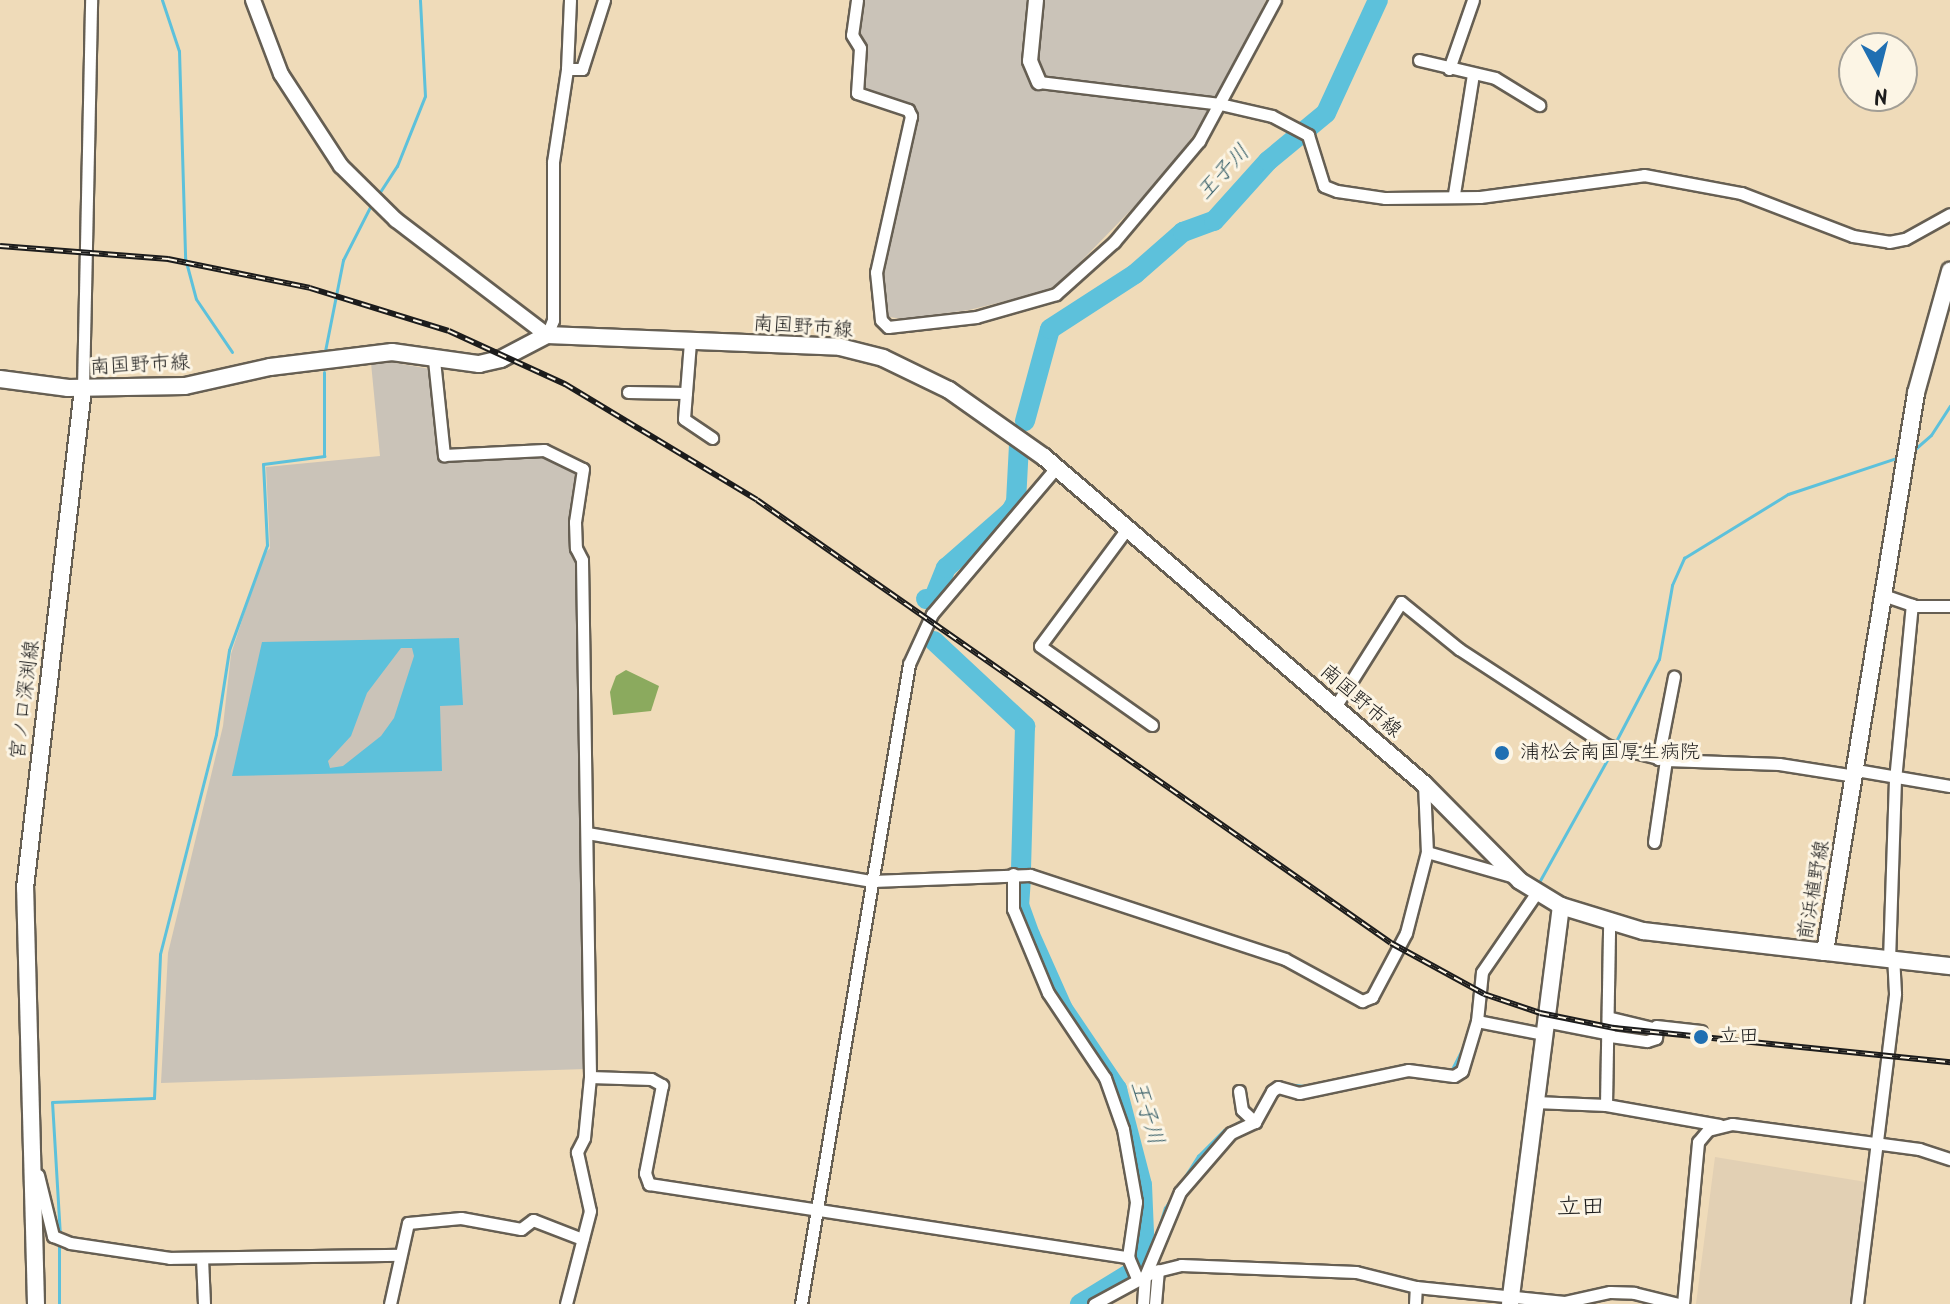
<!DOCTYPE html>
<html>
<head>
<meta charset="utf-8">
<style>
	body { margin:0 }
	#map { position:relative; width:1950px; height:1304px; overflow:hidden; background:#efdbb9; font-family:Kalam,"Klee One",sans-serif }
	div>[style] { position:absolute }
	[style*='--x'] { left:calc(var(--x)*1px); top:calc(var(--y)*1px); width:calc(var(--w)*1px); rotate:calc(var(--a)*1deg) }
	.built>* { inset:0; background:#e2d0b4 }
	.industrial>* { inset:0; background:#cac3b8 }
	.forest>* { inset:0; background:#8baa5e }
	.water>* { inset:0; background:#5dc1db }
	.stream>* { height:3px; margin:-1.5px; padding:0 1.5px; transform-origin:1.5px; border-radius:1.5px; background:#5dc1db }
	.river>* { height:20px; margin:-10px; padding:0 10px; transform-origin:10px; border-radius:10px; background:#5dc1db }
	.roads { filter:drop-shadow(2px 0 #665f53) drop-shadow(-2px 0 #665f53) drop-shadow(0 2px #665f53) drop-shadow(0 -2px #665f53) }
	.minor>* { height:11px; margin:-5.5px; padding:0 5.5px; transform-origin:5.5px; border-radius:5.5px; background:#fff }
	.tertiary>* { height:14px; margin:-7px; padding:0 7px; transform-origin:7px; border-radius:7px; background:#fff }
	.secondary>* { height:16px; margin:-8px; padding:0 8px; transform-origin:8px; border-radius:8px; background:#fff }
	.primary>* { height:16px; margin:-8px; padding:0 8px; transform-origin:8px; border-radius:8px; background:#fff }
	.rail>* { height:6px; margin-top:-3px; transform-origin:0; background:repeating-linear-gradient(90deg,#fcf5e5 0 9px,#1c1c1c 0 18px); box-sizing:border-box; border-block:2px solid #1c1c1c }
	.dots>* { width:22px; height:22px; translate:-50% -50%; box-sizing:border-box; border:4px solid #fcf5e5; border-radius:50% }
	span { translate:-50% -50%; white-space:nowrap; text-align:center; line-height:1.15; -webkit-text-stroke:6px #fcf5e5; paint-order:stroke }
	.street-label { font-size:20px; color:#1c1c1c }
	.poi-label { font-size:20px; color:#1c1c1c }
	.left { translate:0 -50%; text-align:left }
	.water-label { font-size:22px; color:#365e68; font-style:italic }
	.quarter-label { font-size:24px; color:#1c1c1c }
	.north { position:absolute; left:1838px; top:32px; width:80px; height:80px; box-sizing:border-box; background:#fcf5e5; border:2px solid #a29e95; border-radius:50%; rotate:173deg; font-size:22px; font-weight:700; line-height:32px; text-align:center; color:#1c1c1c }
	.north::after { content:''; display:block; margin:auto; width:28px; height:36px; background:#1f6fb2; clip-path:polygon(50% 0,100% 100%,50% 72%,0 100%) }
</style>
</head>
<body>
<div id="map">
	<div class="built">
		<i style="clip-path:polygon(1715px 1157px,1866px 1182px,1853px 1304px,1696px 1304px)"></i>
	</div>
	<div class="industrial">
		<i style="clip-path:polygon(860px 0,1266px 0,1210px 111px,1167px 173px,1054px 289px,969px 310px,903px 319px,889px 317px,881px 274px,915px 107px,861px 87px,866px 48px,855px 34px)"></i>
		<i style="clip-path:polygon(390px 362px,430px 369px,440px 460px,545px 457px,577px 472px,586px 1069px,161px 1083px,168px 953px,223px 726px,231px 654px,263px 556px,270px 548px,266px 467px,380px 456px,371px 363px)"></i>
	</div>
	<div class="forest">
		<i style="clip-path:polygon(626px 670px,659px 686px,651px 711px,613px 715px,610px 692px,616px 676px)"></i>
	</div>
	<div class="water">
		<i style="clip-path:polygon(evenodd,459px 638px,463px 705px,440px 706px,442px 771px,232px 776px,262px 642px,459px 638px,401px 648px,412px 648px,414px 656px,394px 718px,381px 736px,343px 766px,330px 768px,328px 761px,351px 736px,367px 693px,401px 648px)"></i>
	</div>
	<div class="stream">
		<i style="--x:162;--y:0;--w:54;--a:71.6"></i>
		<i style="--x:179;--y:51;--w:207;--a:88.3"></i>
		<i style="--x:185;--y:258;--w:42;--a:75"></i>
		<i style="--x:196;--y:299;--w:64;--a:55.8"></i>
		<i style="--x:378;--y:195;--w:35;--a:-57"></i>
		<i style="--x:397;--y:166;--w:75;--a:-68.2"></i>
		<i style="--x:425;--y:96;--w:96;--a:-93"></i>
		<i style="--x:325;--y:351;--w:93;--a:-78.8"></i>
		<i style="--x:343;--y:260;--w:59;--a:-63"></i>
		<i style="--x:1915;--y:449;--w:21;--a:-41"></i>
		<i style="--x:1931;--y:435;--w:35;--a:-57"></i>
		<i style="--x:1615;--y:743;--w:95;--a:-62.4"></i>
		<i style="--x:1659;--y:659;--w:75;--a:-80"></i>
		<i style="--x:1672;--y:585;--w:30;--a:-66"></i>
		<i style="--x:1684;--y:558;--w:122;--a:-31.6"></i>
		<i style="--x:1788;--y:494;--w:117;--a:-18.4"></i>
		<i style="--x:1538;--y:884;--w:152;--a:-60.9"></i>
		<i style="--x:1473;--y:1008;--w:34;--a:-85"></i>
		<i style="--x:1476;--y:974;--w:30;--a:-57"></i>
		<i style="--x:1451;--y:1071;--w:31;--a:-63"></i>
		<i style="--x:1286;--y:1084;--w:19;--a:6"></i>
		<i style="--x:1305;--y:1086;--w:105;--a:-12.1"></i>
		<i style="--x:1408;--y:1064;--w:16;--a:11"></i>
		<i style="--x:1251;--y:1115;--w:36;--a:-56"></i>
		<i style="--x:60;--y:1236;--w:134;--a:-93.4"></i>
		<i style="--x:52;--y:1102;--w:102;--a:-2.2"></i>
		<i style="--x:154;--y:1098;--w:144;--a:-87.6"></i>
		<i style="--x:160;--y:954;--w:227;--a:-75.7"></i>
		<i style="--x:216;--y:734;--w:85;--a:-81.2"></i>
		<i style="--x:229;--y:650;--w:112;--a:-70.1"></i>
		<i style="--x:267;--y:545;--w:81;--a:-92.8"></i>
		<i style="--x:263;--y:464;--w:62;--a:-7.5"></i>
		<i style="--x:324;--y:456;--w:84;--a:-90"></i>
		<i style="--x:1155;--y:1240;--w:34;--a:-73"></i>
		<i style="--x:1165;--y:1208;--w:62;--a:-57.6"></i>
		<i style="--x:1198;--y:1156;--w:37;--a:-45"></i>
		<i style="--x:1224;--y:1130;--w:24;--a:-28"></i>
		<i style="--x:59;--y:1304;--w:60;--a:-90"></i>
	</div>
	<div class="river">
		<i style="--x:1025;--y:421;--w:95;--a:-74.8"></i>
		<i style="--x:1050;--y:329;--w:101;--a:-32.9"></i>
		<i style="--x:1135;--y:274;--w:64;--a:-41.2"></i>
		<i style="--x:1183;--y:232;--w:33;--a:-20"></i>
		<i style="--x:1214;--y:221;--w:81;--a:-48"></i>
		<i style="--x:1268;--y:161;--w:75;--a:-39.6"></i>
		<i style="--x:1326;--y:113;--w:124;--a:-65.3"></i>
		<i style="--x:926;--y:599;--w:7;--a:8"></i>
		<i style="--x:933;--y:600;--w:35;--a:-68"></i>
		<i style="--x:946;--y:568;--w:86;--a:-41.2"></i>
		<i style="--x:1011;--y:511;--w:10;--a:-61"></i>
		<i style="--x:1016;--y:502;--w:58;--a:-87"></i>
		<i style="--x:934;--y:641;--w:125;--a:43"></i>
		<i style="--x:1025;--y:726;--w:144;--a:91.6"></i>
		<i style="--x:1021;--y:878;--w:27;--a:94"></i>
		<i style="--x:1019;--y:905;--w:32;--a:70"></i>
		<i style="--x:1030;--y:935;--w:81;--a:66"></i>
		<i style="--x:1063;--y:1009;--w:97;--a:56"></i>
		<i style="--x:1117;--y:1089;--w:99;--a:75.4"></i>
		<i style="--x:1142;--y:1185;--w:48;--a:87.6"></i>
		<i style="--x:1144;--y:1233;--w:37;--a:101"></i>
		<i style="--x:1137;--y:1269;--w:67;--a:148.4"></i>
	</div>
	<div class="roads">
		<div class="minor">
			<i style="--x:857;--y:0;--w:35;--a:98"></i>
			<i style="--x:852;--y:35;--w:15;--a:58"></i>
			<i style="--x:860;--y:48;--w:45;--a:93.8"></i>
			<i style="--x:857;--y:93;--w:54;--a:18.4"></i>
			<i style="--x:908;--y:110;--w:7;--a:63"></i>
			<i style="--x:911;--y:116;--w:160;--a:102.6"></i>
			<i style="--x:876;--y:272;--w:48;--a:84.1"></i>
			<i style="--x:881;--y:320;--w:10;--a:45"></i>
			<i style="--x:888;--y:327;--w:89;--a:-6.5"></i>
			<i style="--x:976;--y:317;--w:83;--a:-16"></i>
			<i style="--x:1056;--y:294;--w:78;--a:-41.9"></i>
			<i style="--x:1114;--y:242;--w:132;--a:-49.9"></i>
			<i style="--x:1199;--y:141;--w:160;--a:-61.7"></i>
			<i style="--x:1419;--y:60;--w:78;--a:13.3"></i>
			<i style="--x:1495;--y:78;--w:52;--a:31.5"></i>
			<i style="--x:567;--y:69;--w:15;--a:0"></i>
			<i style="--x:582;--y:69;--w:72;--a:-72.3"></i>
			<i style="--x:1449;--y:69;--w:73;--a:-70.8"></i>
			<i style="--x:1039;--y:82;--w:182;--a:6.9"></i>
			<i style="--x:1220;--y:104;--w:53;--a:13"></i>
			<i style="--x:1272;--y:116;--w:41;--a:27.8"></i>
			<i style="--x:1308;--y:135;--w:53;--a:72.6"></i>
			<i style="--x:1324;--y:186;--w:14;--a:21"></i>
			<i style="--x:1337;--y:191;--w:49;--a:8.3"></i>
			<i style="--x:1385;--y:198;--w:95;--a:-0.6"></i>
			<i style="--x:1480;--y:197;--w:165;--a:-7.6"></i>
			<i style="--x:1644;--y:175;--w:99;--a:10.5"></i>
			<i style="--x:1741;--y:193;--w:120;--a:21"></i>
			<i style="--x:1853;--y:236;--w:36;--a:9"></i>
			<i style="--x:1889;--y:242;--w:16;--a:-11"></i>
			<i style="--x:1905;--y:239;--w:51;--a:-29.1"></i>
			<i style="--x:1454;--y:194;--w:121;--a:-81"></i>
			<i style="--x:547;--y:335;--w:16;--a:-68"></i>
			<i style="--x:553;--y:320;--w:158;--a:-90"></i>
			<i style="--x:553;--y:162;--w:94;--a:-81.4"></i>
			<i style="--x:567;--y:69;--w:69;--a:-87.5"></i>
			<i style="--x:690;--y:342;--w:77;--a:94.5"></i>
			<i style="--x:684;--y:419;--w:34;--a:34"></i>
			<i style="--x:434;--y:360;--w:96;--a:84"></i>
			<i style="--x:444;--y:455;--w:100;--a:-2.9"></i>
			<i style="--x:544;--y:450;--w:43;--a:26"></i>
			<i style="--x:583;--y:469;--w:54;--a:98.6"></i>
			<i style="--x:575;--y:522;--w:26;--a:88"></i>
			<i style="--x:576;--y:548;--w:13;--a:63"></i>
			<i style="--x:582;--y:560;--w:517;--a:89.11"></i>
			<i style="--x:590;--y:1077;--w:61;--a:95.6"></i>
			<i style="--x:584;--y:1138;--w:16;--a:117"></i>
			<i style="--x:577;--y:1152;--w:60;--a:77.6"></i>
			<i style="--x:590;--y:1211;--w:96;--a:104.5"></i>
			<i style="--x:83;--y:389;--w:389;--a:-88.8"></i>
			<i style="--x:628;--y:392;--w:58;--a:1"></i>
			<i style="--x:1126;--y:530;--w:144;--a:126.6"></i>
			<i style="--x:1040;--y:646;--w:137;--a:35.2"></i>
			<i style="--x:1883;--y:595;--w:34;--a:19"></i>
			<i style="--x:1915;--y:606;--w:35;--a:0"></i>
			<i style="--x:1335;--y:707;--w:124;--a:-57.8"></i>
			<i style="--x:1401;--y:602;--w:75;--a:39"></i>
			<i style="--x:1459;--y:649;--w:176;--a:33.1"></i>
			<i style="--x:1606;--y:745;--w:62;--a:14"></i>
			<i style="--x:1666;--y:760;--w:113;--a:2"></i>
			<i style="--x:1779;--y:764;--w:77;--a:9"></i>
			<i style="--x:1658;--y:759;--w:84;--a:-79"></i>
			<i style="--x:1856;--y:770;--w:95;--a:9.7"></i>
			<i style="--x:1424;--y:784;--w:68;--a:87.5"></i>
			<i style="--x:1427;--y:852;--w:91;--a:15.9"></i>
			<i style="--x:587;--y:833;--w:289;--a:9.6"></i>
			<i style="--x:872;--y:881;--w:158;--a:-2.2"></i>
			<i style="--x:1030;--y:875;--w:268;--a:18.2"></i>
			<i style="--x:1285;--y:959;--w:88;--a:28.6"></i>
			<i style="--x:1362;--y:1001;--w:11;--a:-22"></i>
			<i style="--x:1372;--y:997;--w:72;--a:-62"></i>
			<i style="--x:1406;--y:933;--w:84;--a:-75.5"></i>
			<i style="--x:1654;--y:842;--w:83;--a:-81.7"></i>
			<i style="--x:1889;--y:960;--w:180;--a:-88.1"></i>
			<i style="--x:1895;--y:780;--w:176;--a:-84.5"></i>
			<i style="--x:1477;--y:1021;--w:49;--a:-84.2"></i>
			<i style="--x:1482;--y:972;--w:97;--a:-55.5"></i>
			<i style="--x:1545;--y:1021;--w:66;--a:11.3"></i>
			<i style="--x:1656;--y:1026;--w:45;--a:6.3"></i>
			<i style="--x:1610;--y:1036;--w:37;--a:8"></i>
			<i style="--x:1647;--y:1041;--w:9;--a:-18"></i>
			<i style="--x:1656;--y:1038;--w:9;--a:-84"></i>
			<i style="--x:1657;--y:1029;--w:47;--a:-166.6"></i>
			<i style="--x:590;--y:1077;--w:61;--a:1.9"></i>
			<i style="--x:651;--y:1079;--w:13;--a:29"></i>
			<i style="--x:662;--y:1085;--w:90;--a:100.9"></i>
			<i style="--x:645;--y:1173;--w:12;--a:70"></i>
			<i style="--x:649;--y:1184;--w:485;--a:8.7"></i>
			<i style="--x:1128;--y:1257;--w:56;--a:-81.7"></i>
			<i style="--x:1136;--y:1202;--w:74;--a:-100.1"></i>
			<i style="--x:1123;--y:1129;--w:54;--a:-109.4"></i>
			<i style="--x:1105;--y:1078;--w:102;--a:-123.8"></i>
			<i style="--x:1048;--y:993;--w:91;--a:-112.6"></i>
			<i style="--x:1013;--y:909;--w:35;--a:-90"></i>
			<i style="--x:1239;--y:1091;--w:19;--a:81"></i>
			<i style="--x:1242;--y:1110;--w:18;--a:43"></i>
			<i style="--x:1535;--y:1102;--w:71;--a:2.4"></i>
			<i style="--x:1606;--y:1105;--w:115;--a:10"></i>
			<i style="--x:1606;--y:1105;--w:180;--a:-89"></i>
			<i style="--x:38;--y:1175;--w:63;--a:76.2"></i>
			<i style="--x:53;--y:1236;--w:18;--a:22"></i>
			<i style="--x:70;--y:1243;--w:101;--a:8.5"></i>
			<i style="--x:170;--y:1258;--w:228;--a:-0.8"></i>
			<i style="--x:1128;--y:1257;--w:25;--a:67"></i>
			<i style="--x:202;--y:1258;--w:46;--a:87.5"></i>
			<i style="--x:390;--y:1304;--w:83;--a:-77.5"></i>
			<i style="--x:408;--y:1223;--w:53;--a:-5.4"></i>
			<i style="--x:461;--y:1218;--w:61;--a:10.4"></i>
			<i style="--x:521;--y:1229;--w:15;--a:-37"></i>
			<i style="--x:533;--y:1220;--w:53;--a:21.2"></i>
			<i style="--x:801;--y:1304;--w:649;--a:-80.42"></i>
			<i style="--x:909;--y:664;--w:55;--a:-65.3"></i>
			<i style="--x:932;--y:614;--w:192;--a:-49.7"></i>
			<i style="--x:1094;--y:1304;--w:67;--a:-28.5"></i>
			<i style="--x:1153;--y:1272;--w:29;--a:-14"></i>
			<i style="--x:1181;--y:1265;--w:175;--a:2.3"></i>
			<i style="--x:1356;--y:1272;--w:62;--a:14"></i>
			<i style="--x:1416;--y:1287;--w:149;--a:5.8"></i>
			<i style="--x:1564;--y:1302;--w:47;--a:-12.3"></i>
			<i style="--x:1610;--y:1292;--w:24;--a:2"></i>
			<i style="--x:1634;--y:1293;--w:45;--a:14"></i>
			<i style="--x:1143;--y:1304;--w:28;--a:-86"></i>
			<i style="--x:1145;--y:1276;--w:91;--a:-67.4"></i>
			<i style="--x:1180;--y:1192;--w:78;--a:-49.2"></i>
			<i style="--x:1231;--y:1133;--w:26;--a:-25"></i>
			<i style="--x:1255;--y:1122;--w:35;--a:-61"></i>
			<i style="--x:1272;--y:1091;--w:7;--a:-34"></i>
			<i style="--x:1278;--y:1087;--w:22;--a:16"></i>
			<i style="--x:1299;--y:1093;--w:111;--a:-11.9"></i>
			<i style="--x:1408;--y:1070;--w:46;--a:7.4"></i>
			<i style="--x:1454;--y:1076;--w:9;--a:-32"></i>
			<i style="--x:1462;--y:1071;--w:52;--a:-73.3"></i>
			<i style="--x:1477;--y:1021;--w:67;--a:11.1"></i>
			<i style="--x:1155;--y:1304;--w:34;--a:-85"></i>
			<i style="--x:1415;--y:1304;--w:17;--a:-87"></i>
			<i style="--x:1683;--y:1304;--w:163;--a:-84.7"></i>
			<i style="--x:1698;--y:1142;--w:16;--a:-50"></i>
			<i style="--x:1708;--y:1130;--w:25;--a:-14"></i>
			<i style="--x:1732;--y:1124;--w:189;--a:7.6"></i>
			<i style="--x:1919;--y:1149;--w:33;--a:18"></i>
			<i style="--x:1857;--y:1304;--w:313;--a:-83"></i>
			<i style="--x:1895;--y:993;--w:33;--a:-93"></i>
		</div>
		<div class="tertiary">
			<i style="--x:253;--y:0;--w:79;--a:69.3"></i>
			<i style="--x:281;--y:74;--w:110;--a:56.9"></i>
			<i style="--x:341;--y:166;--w:77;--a:44.5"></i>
			<i style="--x:396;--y:220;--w:190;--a:37.3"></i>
			<i style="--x:1036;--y:0;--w:61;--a:95.6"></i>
			<i style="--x:1030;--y:61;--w:23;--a:67"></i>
		</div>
		<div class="secondary">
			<i style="--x:0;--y:379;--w:69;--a:7.5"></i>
			<i style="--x:68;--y:388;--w:117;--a:-1"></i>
			<i style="--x:185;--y:386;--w:87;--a:-12.6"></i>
			<i style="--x:270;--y:367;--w:123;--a:-7"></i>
			<i style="--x:392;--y:352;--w:88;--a:7.9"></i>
			<i style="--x:479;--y:364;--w:23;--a:-13"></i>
			<i style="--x:501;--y:359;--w:52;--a:-27.6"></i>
			<i style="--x:547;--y:335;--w:293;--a:2.3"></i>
			<i style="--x:840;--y:347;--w:44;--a:14.3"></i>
			<i style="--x:883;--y:358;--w:73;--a:25.9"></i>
			<i style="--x:949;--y:390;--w:116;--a:35.2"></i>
			<i style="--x:1044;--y:457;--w:501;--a:40.71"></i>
			<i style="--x:1424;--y:784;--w:136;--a:45.3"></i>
			<i style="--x:1520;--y:881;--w:48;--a:31.4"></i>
			<i style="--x:1825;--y:952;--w:126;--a:6.4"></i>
			<i style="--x:36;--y:1304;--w:416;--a:-91.5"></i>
			<i style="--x:25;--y:888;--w:502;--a:-83.37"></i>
		</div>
		<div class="primary">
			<i style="--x:1510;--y:1304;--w:401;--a:-82.7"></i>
			<i style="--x:1561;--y:906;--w:86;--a:17"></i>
			<i style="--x:1643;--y:931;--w:183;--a:6.6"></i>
			<i style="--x:1825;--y:952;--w:566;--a:-80.75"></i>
			<i style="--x:1916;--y:393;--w:127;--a:-74.4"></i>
		</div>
	</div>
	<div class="rail">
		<i style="--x:0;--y:246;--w:169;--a:4.4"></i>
		<i style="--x:168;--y:259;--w:145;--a:11.5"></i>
		<i style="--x:310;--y:288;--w:145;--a:17.2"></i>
		<i style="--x:449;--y:331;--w:128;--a:24.6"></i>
		<i style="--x:565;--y:384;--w:224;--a:31.1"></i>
		<i style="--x:757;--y:500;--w:773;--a:34.94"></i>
		<i style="--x:1391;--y:943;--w:106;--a:28.7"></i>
		<i style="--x:1484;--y:994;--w:59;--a:18.7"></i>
		<i style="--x:1540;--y:1013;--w:76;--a:11.5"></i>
		<i style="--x:1614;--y:1028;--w:338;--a:5.8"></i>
	</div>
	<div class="dots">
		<i style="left:1502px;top:753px;background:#1f6fb2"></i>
		<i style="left:1701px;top:1037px;background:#1f6fb2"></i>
	</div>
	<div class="street-label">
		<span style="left:803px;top:328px;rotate:4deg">南国野市線</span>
		<span style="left:140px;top:366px;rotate:-3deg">南国野市線</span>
		<span style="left:26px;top:700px;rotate:-83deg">宮ノ口深渕線</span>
		<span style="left:1360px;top:702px;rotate:41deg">南国野市線</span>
		<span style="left:1815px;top:890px;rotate:-80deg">前浜植野線</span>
	</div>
	<div class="poi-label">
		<span class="left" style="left:1520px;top:753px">浦松会南国厚生病院</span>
		<span class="left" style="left:1719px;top:1037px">立田</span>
	</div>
	<div class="water-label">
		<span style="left:1224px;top:173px;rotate:-47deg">王子川</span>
		<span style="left:1146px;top:1113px;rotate:73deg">王子川</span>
	</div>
	<div class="quarter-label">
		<span style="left:1581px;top:1208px">立田</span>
	</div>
	<div class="north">N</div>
</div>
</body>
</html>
